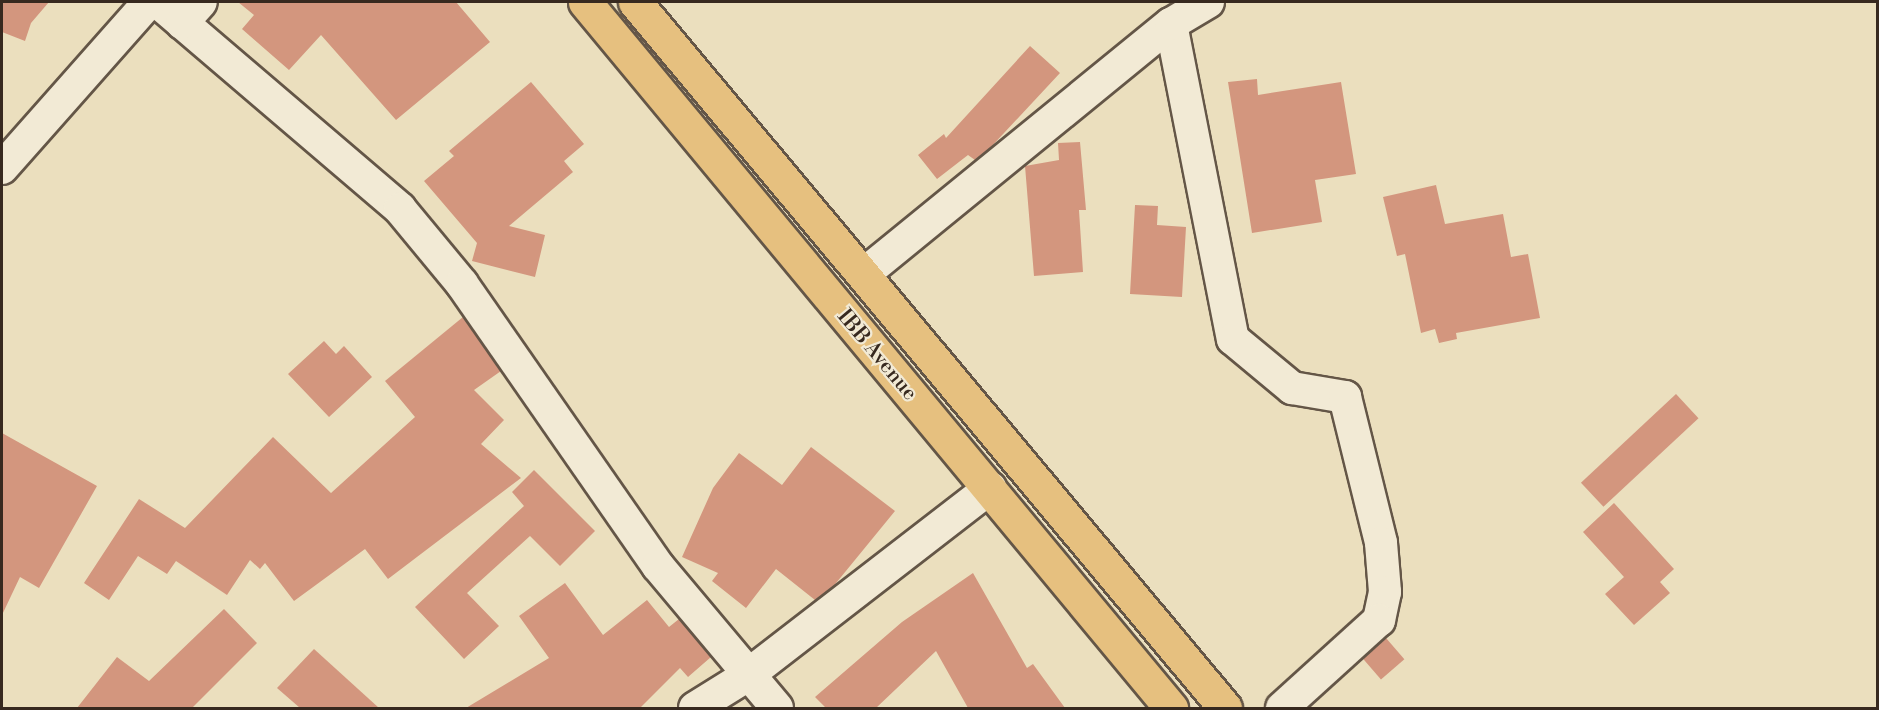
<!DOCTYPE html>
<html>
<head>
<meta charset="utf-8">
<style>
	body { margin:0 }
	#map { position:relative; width:1879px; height:710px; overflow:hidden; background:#ebdfbe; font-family:"Libre Bodoni",serif }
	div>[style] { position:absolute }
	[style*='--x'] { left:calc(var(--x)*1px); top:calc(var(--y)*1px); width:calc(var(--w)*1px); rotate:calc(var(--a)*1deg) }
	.building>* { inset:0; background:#d3967e; transform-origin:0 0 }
	.roads { filter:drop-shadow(2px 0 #645647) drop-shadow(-2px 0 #645647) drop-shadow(0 2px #645647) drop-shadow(0 -2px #645647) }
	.minor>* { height:32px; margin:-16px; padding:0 16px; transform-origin:16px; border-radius:16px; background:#f2ead5 }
	.major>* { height:33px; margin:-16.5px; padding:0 16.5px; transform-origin:16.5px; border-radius:16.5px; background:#e6c07f }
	span { translate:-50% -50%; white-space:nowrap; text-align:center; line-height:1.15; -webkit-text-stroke:4.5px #f2ead5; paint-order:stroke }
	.street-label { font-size:21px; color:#37291f }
	.frame { position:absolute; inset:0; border:3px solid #37291f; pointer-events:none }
</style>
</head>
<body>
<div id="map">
	<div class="building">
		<i style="clip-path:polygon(2px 2px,49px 2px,31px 23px,25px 41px,2px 32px)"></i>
		<i style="clip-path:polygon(238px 2px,456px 2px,490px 42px,396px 120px,321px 35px,289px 70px,242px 29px,254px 15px)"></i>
		<i style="clip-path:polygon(1030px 46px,1060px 73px,990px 148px,975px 160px,968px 155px,937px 179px,918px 155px,944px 134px,946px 138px)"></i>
		<i style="clip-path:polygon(1257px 79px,1258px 95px,1341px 82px,1356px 174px,1315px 180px,1322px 222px,1252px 233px,1228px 82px)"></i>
		<i style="clip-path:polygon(531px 82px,584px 144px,564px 161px,573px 172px,509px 226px,545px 235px,535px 277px,472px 261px,477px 243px,424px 181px,454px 156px,449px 151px)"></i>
		<i style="clip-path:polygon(1080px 142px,1086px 210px,1079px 210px,1083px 272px,1034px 276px,1025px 166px,1059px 160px,1058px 143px)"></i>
		<i style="clip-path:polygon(1436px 185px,1445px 224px,1503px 214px,1511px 257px,1528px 254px,1540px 318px,1456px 333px,1457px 339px,1439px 343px,1435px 329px,1421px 333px,1405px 254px,1397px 256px,1383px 197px)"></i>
		<i style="clip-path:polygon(1135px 205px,1158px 206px,1157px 225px,1186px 227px,1182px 297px,1130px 294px)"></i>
		<i style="clip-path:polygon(463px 317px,501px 371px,474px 390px,504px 420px,481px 444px,521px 478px,388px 579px,365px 549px,294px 601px,265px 563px,260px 569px,250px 560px,227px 595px,176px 561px,167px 574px,138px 556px,109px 600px,84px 583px,139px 499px,185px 528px,273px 437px,331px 493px,415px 417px,385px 381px)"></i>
		<i style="clip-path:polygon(324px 341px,336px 354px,344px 346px,372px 377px,329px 417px,288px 374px)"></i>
		<i style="left:1676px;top:394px;width:33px;height:130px;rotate:47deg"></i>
		<i style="clip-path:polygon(2px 433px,97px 486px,39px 588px,20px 577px,2px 615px)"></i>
		<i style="clip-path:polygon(811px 447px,895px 511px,832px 588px,815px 600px,776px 569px,746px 608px,712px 581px,718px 573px,682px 557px,713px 488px,739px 453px,782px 485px)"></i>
		<i style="clip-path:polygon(534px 470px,595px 531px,560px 566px,530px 536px,467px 593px,499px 626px,464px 659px,415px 607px,524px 506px,512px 492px)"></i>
		<i style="clip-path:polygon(1614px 503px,1674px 569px,1660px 582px,1670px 593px,1634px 625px,1605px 594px,1624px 577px,1583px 532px)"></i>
		<i style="clip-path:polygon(973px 573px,1027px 668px,1033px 664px,1065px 708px,968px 708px,936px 651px,876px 708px,826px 708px,815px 697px,902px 622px)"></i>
		<i style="clip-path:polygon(565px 583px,603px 635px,647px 600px,669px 627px,679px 619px,711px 657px,688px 677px,680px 668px,640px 708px,466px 708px,549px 658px,519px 616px)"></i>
		<i style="clip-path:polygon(224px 609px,257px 643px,192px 708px,77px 708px,117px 657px,149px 681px)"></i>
		<i style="left:1386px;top:638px;width:28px;height:31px;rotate:49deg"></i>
		<i style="clip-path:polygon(314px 649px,379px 708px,300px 708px,277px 688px)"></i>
	</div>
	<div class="roads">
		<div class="minor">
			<i style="--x:158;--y:2;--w:318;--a:40.5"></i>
			<i style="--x:400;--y:209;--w:97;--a:50.4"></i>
			<i style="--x:462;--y:284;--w:343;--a:55.2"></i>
			<i style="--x:658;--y:566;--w:185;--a:50"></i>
			<i style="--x:182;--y:23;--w:28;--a:-48"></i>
			<i style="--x:1171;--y:24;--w:321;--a:78.9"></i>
			<i style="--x:1233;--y:339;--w:77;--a:39.7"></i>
			<i style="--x:1292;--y:388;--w:54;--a:9.6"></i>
			<i style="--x:1345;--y:397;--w:150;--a:76.1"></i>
			<i style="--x:1381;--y:543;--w:49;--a:85.3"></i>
			<i style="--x:1385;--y:592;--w:29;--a:102"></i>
			<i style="--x:1379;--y:620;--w:131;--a:137.8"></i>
			<i style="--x:2;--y:168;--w:222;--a:-48.5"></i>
			<i style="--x:864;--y:274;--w:396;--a:-39.2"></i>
			<i style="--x:1171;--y:24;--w:43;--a:-30.7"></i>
			<i style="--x:695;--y:708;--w:62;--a:-31.9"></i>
			<i style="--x:748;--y:675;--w:306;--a:-37.7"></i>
		</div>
		<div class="major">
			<i style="--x:585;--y:2;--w:918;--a:50.31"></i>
			<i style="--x:635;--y:2;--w:920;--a:50.11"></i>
		</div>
	</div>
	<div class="street-label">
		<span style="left:877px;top:355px;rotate:50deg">IBB Avenue</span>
	</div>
	<div class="frame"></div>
</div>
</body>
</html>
